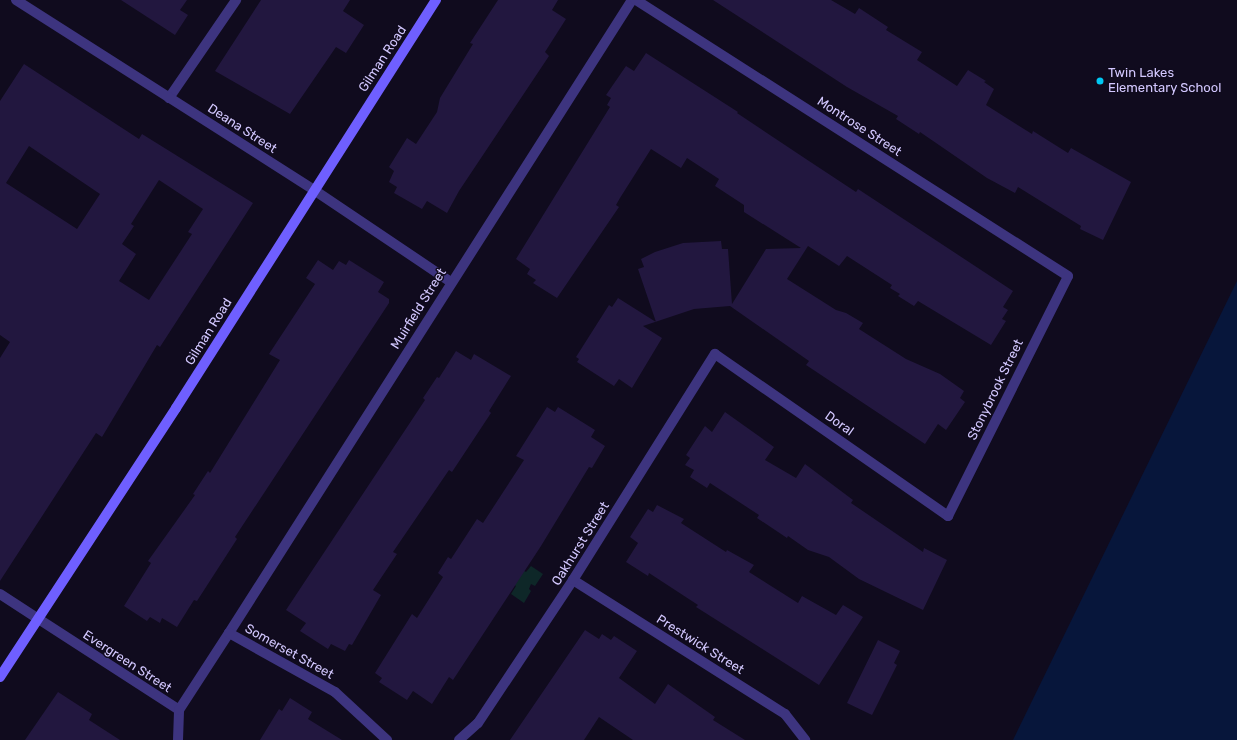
<!DOCTYPE html>
<html>
<head>
<meta charset="utf-8">
<style>
	body { margin:0 }
	#map { position:relative; width:1237px; height:740px; overflow:hidden; background:#100b1e; font-family:Rubik,sans-serif }
	div>[style] { position:absolute }
	[style*='--x'] { left:calc(var(--x)*1px); top:calc(var(--y)*1px); width:calc(var(--w)*1px); rotate:calc(var(--a)*1deg) }
	.green>* { inset:0; background:#0e2728 }
	.water>* { inset:0; background:#07163b }
	.building>* { inset:0; background:#22173f }
	.lane>* { height:10px; margin:-5px; padding:0 5px; transform-origin:5px; border-radius:5px; background:#3d347f }
	.street>* { height:10px; margin:-5px; padding:0 5px; transform-origin:5px; border-radius:5px; background:#3d347f }
	.secondary>* { height:10px; margin:-5px; padding:0 5px; transform-origin:5px; border-radius:5px; background:#6f5fff }
	.dots>* { width:11px; height:11px; translate:-50% -50%; box-sizing:border-box; border:2px solid #100b1e; border-radius:50% }
	span { translate:-50% -50%; white-space:nowrap; text-align:center; line-height:1.15; -webkit-text-stroke:3px #100b1e; paint-order:stroke }
	.street-label { font-size:13px; color:#d3c8ff }
	.poi-label { font-size:13px; color:#d3c8ff }
	.left { translate:0 -50%; text-align:left }
</style>
</head>
<body>
<div id="map">
	<div class="green">
		<i style="clip-path:polygon(509px 562px,526px 572px,531px 566px,543px 574px,535px 586px,531px 584px,529px 589px,531px 591px,524px 603px,511px 594px,516px 586px,499px 576px)"></i>
	</div>
	<div class="water">
		<i style="clip-path:polygon(1237px 281px,1237px 740px,1013px 740px)"></i>
	</div>
	<div class="building">
		<i style="clip-path:polygon(121px 0,187px 0,180px 10px,188px 15px,175px 35px)"></i>
		<i style="clip-path:polygon(261px 0,350px 0,343px 11px,364px 25px,346px 53px,336px 47px,290px 114px,215px 71px)"></i>
		<i style="clip-path:polygon(498px 0,558px 0,552px 10px,566px 19px,545px 52px,549px 56px,459px 191px,447px 213px,427px 201px,422px 209px,394px 193px,397px 187px,389px 182px,394px 171px,389px 167px,407px 138px,416px 144px,437px 112px,440px 98px,473px 44px,470px 43px)"></i>
		<i style="clip-path:polygon(713px 0,831px 0,855px 14px,859px 8px,888px 27px,886px 30px,922px 52px,917px 60px,957px 86px,968px 70px,986px 81px,984px 82px,994px 89px,986px 105px,1032px 134px,1033px 131px,1068px 153px,1071px 148px,1131px 182px,1103px 240px,1080px 229px,1081px 226px,1018px 187px,1015px 193px,987px 178px,920px 132px,919px 134px,896px 119px,898px 116px,847px 87px)"></i>
		<i style="clip-path:polygon(646px 53px,738px 112px,737px 113px,809px 161px,856px 192px,858px 189px,1013px 291px,1003px 307px,1008px 310px,1002px 319px,1006px 321px,991px 345px,918px 301px,914px 306px,898px 296px,900px 294px,890px 288px,892px 285px,847px 256px,839px 266px,808px 246px,787px 279px,836px 310px,846px 313px,863px 323px,859px 329px,906px 359px,940px 374px,964px 391px,960px 398px,965px 402px,946px 430px,938px 424px,925px 444px,806px 365px,809px 361px,730px 306px,694px 309px,643px 326px,662px 338px,632px 388px,619px 379px,614px 386px,577px 362px,579px 359px,576px 357px,609px 305px,612px 307px,618px 298px,656px 322px,638px 269px,644px 267px,641px 259px,655px 252px,683px 243px,721px 241px,722px 249px,728px 249px,732px 304px,766px 249px,801px 248px,744px 212px,744px 205px,715px 186px,719px 179px,687px 158px,681px 168px,651px 149px,620px 198px,616px 205px,619px 207px,557px 298px,533px 283px,536px 280px,527px 274px,530px 269px,516px 259px,610px 107px,607px 105px,611px 98px,606px 95px,626px 66px,634px 71px)"></i>
		<i style="clip-path:polygon(evenodd,24px 64px,139px 139px,142px 134px,253px 203px,160px 347px,157px 345px,102px 437px,96px 433px,0 581px,0 358px,10px 342px,0 335px,0 101px,24px 64px,29px 146px,100px 194px,77px 229px,6px 183px,29px 146px,24px 64px,159px 180px,203px 209px,188px 232px,192px 234px,149px 300px,119px 281px,136px 254px,122px 244px,134px 226px,131px 224px,159px 180px)"></i>
		<i style="clip-path:polygon(318px 260px,333px 270px,339px 261px,346px 265px,349px 260px,384px 282px,378px 292px,389px 299px,389px 303px,235px 537px,237px 539px,197px 601px,194px 600px,177px 627px,162px 618px,160px 623px,150px 617px,147px 621px,124px 606px,151px 563px,148px 561px,195px 495px,193px 494px,208px 471px,210px 473px,280px 360px,269px 354px,315px 284px,306px 278px)"></i>
		<i style="clip-path:polygon(456px 351px,471px 360px,474px 354px,511px 376px,489px 411px,491px 413px,452px 472px,449px 470px,393px 552px,397px 554px,373px 590px,381px 595px,352px 645px,349px 644px,345px 651px,331px 644px,328px 649px,300px 631px,306px 623px,286px 610px,425px 400px,423px 398px,437px 377px,439px 378px)"></i>
		<i style="clip-path:polygon(547px 407px,555px 412px,558px 407px,595px 430px,591px 437px,605px 446px,592px 468px,589px 467px,541px 546px,453px 680px,449px 677px,432px 704px,413px 691px,407px 700px,379px 682px,382px 678px,375px 673px,412px 614px,417px 618px,443px 577px,438px 573px,448px 557px,451px 559px,477px 519px,483px 523px,524px 460px,516px 456px)"></i>
		<i style="clip-path:polygon(725px 412px,774px 447px,765px 460px,796px 478px,805px 464px,853px 500px,851px 503px,923px 552px,924px 548px,947px 560px,923px 610px,859px 579px,829px 557px,808px 550px,788px 536px,787px 538px,757px 518px,759px 515px,710px 483px,707px 488px,690px 477px,694px 470px,685px 465px,690px 458px,686px 455px,705px 426px,712px 432px)"></i>
		<i style="clip-path:polygon(657px 505px,684px 519px,681px 523px,726px 552px,727px 550px,754px 565px,749px 572px,798px 603px,802px 596px,836px 615px,843px 605px,863px 617px,819px 685px,696px 607px,698px 605px,649px 573px,648px 576px,626px 562px,638px 543px,630px 537px,648px 509px,653px 512px)"></i>
		<i style="clip-path:polygon(585px 630px,599px 639px,602px 634px,611px 640px,614px 636px,637px 651px,619px 678px,655px 704px,668px 684px,715px 717px,713px 720px,745px 740px,633px 740px,599px 717px,584px 740px,510px 740px)"></i>
		<i style="clip-path:polygon(878px 640px,900px 651px,894px 663px,897px 665px,872px 715px,847px 703px)"></i>
		<i style="clip-path:polygon(58px 692px,92px 714px,89px 720px,120px 740px,25px 740px)"></i>
		<i style="clip-path:polygon(290px 698px,312px 712px,308px 719px,342px 740px,260px 740px,279px 709px,282px 711px)"></i>
	</div>
	<div class="lane">
		<i style="--x:169;--y:98;--w:119;--a:-55.6"></i>
		<i style="--x:0;--y:594;--w:44;--a:33"></i>
	</div>
	<div class="street">
		<i style="--x:16;--y:0;--w:353;--a:32.5"></i>
		<i style="--x:314;--y:190;--w:165;--a:33.9"></i>
		<i style="--x:573;--y:580;--w:251;--a:32.3"></i>
		<i style="--x:785;--y:714;--w:33;--a:52"></i>
		<i style="--x:37;--y:618;--w:169;--a:32.9"></i>
		<i style="--x:229;--y:633;--w:750;--a:-57.52"></i>
		<i style="--x:178;--y:740;--w:30;--a:-88"></i>
		<i style="--x:179;--y:710;--w:92;--a:-57"></i>
		<i style="--x:229;--y:633;--w:121;--a:29.1"></i>
		<i style="--x:335;--y:692;--w:71;--a:42.7"></i>
		<i style="--x:459;--y:740;--w:25;--a:-42"></i>
		<i style="--x:478;--y:723;--w:172;--a:-56.4"></i>
		<i style="--x:573;--y:580;--w:267;--a:-57.9"></i>
		<i style="--x:715;--y:354;--w:284;--a:34.8"></i>
		<i style="--x:948;--y:516;--w:268;--a:-63.4"></i>
		<i style="--x:1068;--y:276;--w:513;--a:-147.43"></i>
	</div>
	<div class="secondary">
		<i style="--x:0;--y:677;--w:321;--a:-56.8"></i>
		<i style="--x:176;--y:408;--w:484;--a:-57.5"></i>
	</div>
	<div class="dots">
		<i style="left:1100px;top:81px;background:#00c8f3"></i>
	</div>
	<div class="street-label">
		<span style="left:383px;top:59px;rotate:-57deg">Gilman Road</span>
		<span style="left:859px;top:127px;rotate:33deg">Montrose Street</span>
		<span style="left:242px;top:129px;rotate:33deg">Deana Street</span>
		<span style="left:419px;top:309px;rotate:-58deg">Muirfield Street</span>
		<span style="left:209px;top:332px;rotate:-58deg">Gilman Road</span>
		<span style="left:996px;top:390px;rotate:-64deg">Stonybrook Street</span>
		<span style="left:839px;top:424px;rotate:35deg">Doral</span>
		<span style="left:581px;top:544px;rotate:-58deg">Oakhurst Street</span>
		<span style="left:700px;top:645px;rotate:32deg">Prestwick Street</span>
		<span style="left:289px;top:652px;rotate:29deg">Somerset Street</span>
		<span style="left:127px;top:662px;rotate:33deg">Evergreen Street</span>
	</div>
	<div class="poi-label">
		<span class="left" style="left:1108px;top:81px">Twin Lakes<br>Elementary School</span>
	</div>
</div>
</body>
</html>
